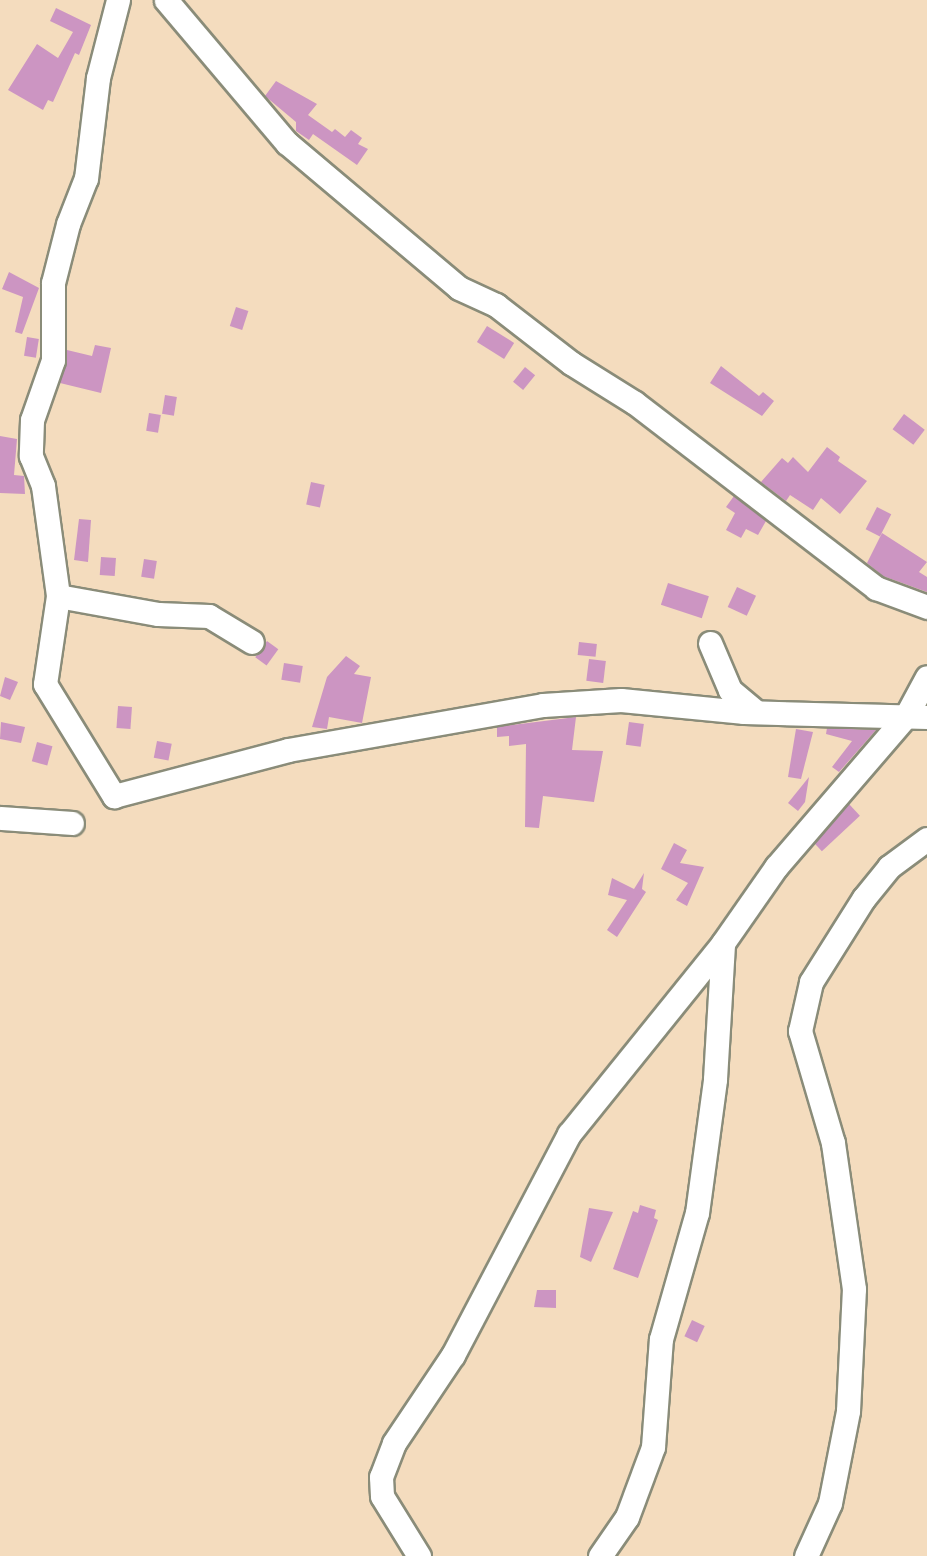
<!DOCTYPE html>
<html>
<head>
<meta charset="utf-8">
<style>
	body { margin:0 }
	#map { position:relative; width:927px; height:1556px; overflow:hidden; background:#f4dcbe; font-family:"Architects Daughter",sans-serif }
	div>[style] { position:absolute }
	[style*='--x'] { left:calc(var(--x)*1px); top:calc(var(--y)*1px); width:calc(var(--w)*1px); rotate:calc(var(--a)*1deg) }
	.building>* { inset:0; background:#cc95c2; transform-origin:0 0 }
	.roads { filter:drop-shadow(2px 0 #8a8c79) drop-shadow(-2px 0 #8a8c79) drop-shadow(0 2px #8a8c79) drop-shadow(0 -2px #8a8c79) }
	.minor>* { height:23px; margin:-11.5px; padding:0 11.5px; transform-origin:11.5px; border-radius:11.5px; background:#fff }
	span { translate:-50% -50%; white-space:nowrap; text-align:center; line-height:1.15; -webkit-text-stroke:5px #fdfcf7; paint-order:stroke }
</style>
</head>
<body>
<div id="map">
	<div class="building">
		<i style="clip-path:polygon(56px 8px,91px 25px,79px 55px,75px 53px,53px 102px,48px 100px,43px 110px,8px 90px,37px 44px,58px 58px,73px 32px,50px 21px)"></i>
		<i style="clip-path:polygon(276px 81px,317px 104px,308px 115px,332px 132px,335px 129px,345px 137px,351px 130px,362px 138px,358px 144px,368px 149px,357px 165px,313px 134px,309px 140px,296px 131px,296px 122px,265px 96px)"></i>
		<i style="clip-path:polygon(9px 272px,39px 288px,22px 334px,15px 332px,23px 297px,2px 289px)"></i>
		<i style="left:236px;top:307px;width:13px;height:20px;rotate:18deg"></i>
		<i style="left:487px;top:326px;width:32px;height:19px;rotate:32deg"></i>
		<i style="left:27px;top:337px;width:12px;height:19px;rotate:9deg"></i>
		<i style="clip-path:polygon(95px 345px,111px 348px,101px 393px,60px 383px,67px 350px,92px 356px)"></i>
		<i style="clip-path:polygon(721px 366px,759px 396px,763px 392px,774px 401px,762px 416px,710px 383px)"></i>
		<i style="left:525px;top:367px;width:13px;height:19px;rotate:39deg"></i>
		<i style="left:165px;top:395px;width:12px;height:19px;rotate:9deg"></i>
		<i style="left:149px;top:413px;width:12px;height:18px;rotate:9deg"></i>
		<i style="left:904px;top:414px;width:26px;height:19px;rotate:37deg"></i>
		<i style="clip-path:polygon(0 436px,17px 439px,14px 475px,24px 476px,25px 494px,0 493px)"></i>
		<i style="clip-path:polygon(827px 447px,840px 457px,838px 461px,867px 481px,840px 514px,821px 498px,813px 510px,790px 495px,786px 501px,761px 482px,782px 458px,788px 463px,793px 457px,808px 472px)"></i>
		<i style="left:311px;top:482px;width:14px;height:23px;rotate:12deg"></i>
		<i style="clip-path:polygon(734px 496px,766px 521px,758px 535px,746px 529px,741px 538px,726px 530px,735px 513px,726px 507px)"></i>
		<i style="left:877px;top:507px;width:16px;height:25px;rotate:27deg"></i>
		<i style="clip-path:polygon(79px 519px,91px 520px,88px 562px,74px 560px)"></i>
		<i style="clip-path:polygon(882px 533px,927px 562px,919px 572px,927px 577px,927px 592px,883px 576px,867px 563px)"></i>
		<i style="left:101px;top:557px;width:15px;height:18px;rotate:4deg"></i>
		<i style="left:144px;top:559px;width:13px;height:18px;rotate:9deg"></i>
		<i style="left:668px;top:583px;width:43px;height:23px;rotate:18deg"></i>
		<i style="left:737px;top:587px;width:21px;height:22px;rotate:25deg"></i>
		<i style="left:267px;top:641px;width:14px;height:20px;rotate:36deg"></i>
		<i style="left:579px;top:642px;width:18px;height:13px;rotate:6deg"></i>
		<i style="clip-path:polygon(346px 656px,360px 666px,354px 674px,371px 677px,362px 723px,329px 717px,327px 729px,312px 727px,327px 677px)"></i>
		<i style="left:589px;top:659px;width:17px;height:22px;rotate:7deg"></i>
		<i style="left:284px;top:663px;width:19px;height:17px;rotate:9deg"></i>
		<i style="clip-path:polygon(5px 677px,18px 682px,10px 700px,0 696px)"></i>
		<i style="left:118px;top:706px;width:14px;height:22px;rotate:4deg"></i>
		<i style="clip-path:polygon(576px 717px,572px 750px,603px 751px,594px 802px,543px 796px,539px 828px,525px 827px,526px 744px,509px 746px,509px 736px,497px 737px,497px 727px)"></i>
		<i style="clip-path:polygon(1px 722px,25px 727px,21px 743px,0 739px)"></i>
		<i style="left:629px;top:722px;width:15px;height:23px;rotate:8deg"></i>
		<i style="clip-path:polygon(827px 728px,876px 730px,839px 772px,832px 767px,852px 741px,826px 734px)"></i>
		<i style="clip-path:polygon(796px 729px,813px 732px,801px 779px,788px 777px)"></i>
		<i style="left:157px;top:741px;width:15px;height:17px;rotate:11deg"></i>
		<i style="left:37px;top:742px;width:16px;height:20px;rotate:15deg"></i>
		<i style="clip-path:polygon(809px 777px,805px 802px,798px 811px,788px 803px)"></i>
		<i style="left:849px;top:804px;width:16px;height:52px;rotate:47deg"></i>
		<i style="clip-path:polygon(674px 843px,687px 850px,680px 863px,704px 867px,687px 906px,676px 900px,688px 883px,661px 869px)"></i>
		<i style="clip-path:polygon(644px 873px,642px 889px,646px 892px,617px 937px,607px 930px,627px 900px,608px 895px,612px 878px,634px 889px)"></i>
		<i style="clip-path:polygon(640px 1205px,656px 1210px,654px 1218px,658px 1220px,638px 1278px,613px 1269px,633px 1211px,638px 1213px)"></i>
		<i style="clip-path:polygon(589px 1208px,613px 1212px,591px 1262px,580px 1257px)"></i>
		<i style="clip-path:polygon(537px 1290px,556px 1290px,556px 1308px,534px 1307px)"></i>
		<i style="left:692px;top:1320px;width:14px;height:18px;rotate:25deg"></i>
	</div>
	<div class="roads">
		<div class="minor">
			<i style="--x:118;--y:0;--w:81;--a:104.4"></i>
			<i style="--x:98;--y:78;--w:101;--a:96.8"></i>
			<i style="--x:86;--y:178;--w:49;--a:111.4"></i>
			<i style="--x:68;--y:224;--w:61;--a:104.3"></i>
			<i style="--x:53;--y:283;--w:77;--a:90"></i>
			<i style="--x:53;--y:360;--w:64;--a:109.3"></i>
			<i style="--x:32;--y:420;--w:36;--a:92"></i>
			<i style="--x:31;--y:456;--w:32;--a:68"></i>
			<i style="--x:43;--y:486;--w:111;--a:82.2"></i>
			<i style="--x:58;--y:596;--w:89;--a:98.4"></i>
			<i style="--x:45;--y:684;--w:132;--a:58.4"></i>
			<i style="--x:114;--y:796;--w:180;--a:-14.8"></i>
			<i style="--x:288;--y:750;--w:259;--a:-10"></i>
			<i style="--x:543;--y:705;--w:78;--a:-3.7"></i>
			<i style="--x:621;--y:700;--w:124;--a:5.6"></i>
			<i style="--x:744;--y:712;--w:183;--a:1.6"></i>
			<i style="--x:166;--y:0;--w:187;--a:49.8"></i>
			<i style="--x:287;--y:143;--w:225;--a:40.1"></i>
			<i style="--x:459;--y:288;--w:41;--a:24.7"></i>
			<i style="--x:496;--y:305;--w:95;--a:37.7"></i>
			<i style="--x:571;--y:363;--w:75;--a:32"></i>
			<i style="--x:635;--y:403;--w:304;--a:37.5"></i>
			<i style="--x:876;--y:588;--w:54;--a:20.4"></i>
			<i style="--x:58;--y:596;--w:102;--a:10.2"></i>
			<i style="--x:158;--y:614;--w:51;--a:2.2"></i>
			<i style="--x:209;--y:616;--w:50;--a:31.2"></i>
			<i style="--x:710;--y:643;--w:51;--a:66.9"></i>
			<i style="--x:730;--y:690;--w:34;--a:40"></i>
			<i style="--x:0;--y:818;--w:72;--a:4"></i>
			<i style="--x:419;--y:1556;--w:70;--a:-121.7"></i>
			<i style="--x:382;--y:1496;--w:19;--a:-93"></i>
			<i style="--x:381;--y:1477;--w:36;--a:-69"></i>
			<i style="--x:394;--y:1443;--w:106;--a:-56.2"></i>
			<i style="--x:453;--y:1355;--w:250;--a:-62.3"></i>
			<i style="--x:569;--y:1134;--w:245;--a:-51.1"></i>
			<i style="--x:723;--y:943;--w:93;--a:-55.1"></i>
			<i style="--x:776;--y:867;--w:199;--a:-49.3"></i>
			<i style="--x:906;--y:716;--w:44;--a:-61.7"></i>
			<i style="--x:600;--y:1556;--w:47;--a:-55.3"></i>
			<i style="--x:627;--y:1517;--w:75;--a:-69.6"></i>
			<i style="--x:653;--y:1447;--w:108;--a:-85.8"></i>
			<i style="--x:661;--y:1339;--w:131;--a:-74.1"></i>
			<i style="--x:697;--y:1213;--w:135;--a:-82.3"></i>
			<i style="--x:715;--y:1079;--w:136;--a:-86.6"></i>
			<i style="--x:806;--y:1556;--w:58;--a:-65.6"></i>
			<i style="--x:830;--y:1503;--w:94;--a:-78.9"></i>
			<i style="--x:848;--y:1411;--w:122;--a:-87.2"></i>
			<i style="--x:854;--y:1289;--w:148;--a:-98.2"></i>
			<i style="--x:833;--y:1143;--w:117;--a:-106.4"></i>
			<i style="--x:800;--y:1031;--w:50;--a:-77.3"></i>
			<i style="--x:811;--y:982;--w:99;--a:-57.8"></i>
			<i style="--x:864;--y:898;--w:40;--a:-51"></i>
			<i style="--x:889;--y:867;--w:47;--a:-36.4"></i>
		</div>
	</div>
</div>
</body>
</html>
